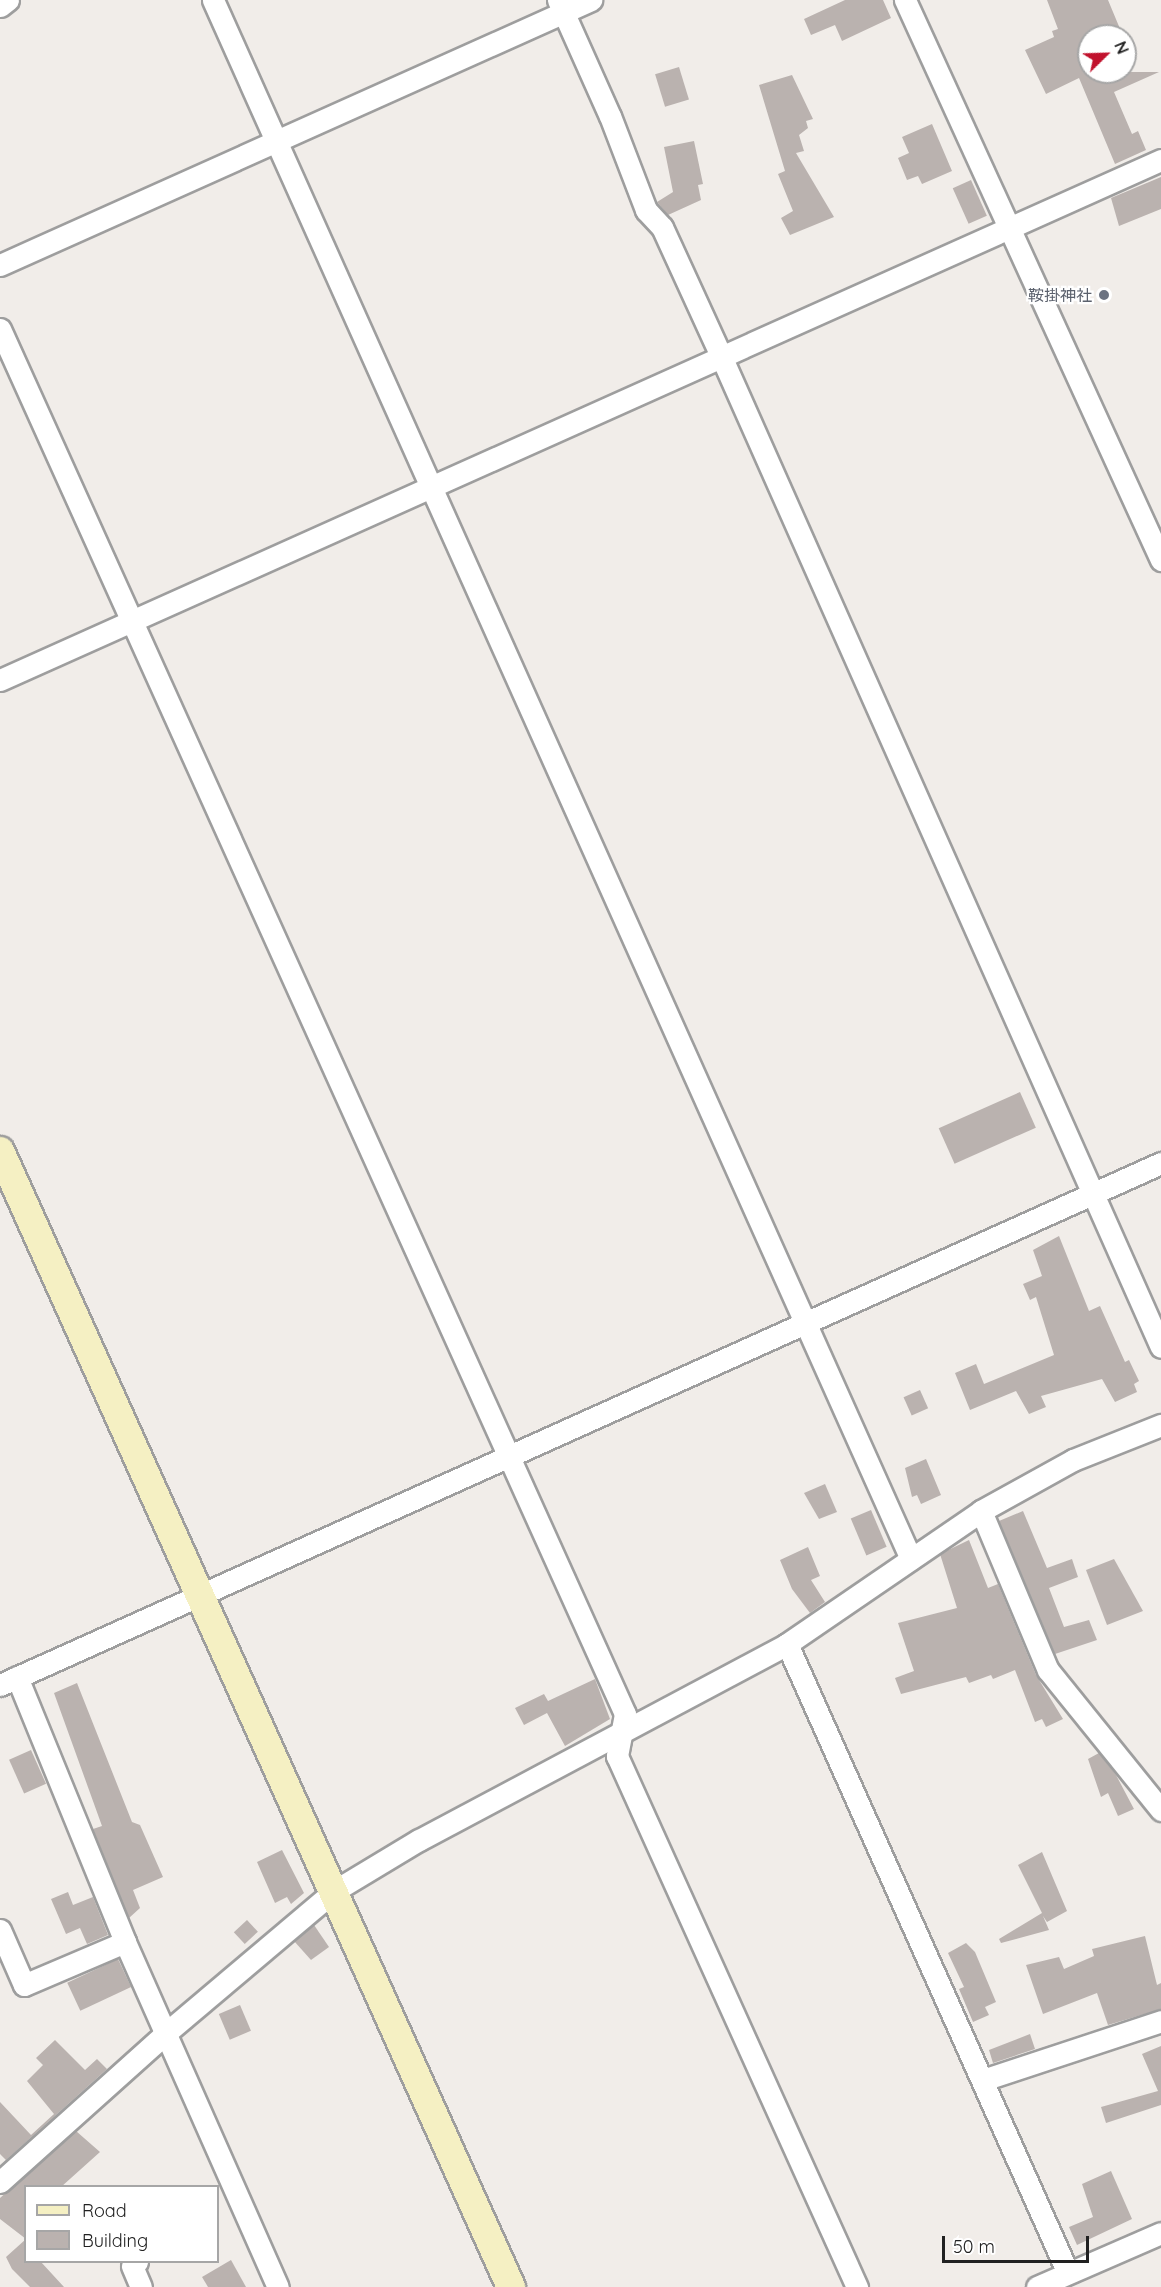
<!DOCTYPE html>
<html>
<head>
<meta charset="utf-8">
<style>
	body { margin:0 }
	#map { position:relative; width:1161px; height:2287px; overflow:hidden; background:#f1ede9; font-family:Quicksand,"Noto Sans JP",sans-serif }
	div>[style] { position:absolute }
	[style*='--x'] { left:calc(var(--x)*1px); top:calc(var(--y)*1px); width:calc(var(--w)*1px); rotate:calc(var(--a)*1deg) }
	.building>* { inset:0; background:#bab2af; transform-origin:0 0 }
	.roads { filter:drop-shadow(2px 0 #9e9e9e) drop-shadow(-2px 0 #9e9e9e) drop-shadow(0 2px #9e9e9e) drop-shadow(0 -2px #9e9e9e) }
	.street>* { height:21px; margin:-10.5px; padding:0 10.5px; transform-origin:10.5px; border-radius:10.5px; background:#fff }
	.secondary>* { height:28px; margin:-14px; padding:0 14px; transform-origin:14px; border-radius:14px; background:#f5f0c3 }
	.dots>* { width:16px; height:16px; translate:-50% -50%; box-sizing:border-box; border:3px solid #fff; border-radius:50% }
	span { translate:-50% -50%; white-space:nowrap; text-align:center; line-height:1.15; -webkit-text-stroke:4.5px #fff; paint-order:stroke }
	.worship-label { font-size:16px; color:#5b616d }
	.right { translate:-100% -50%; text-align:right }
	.legend { position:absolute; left:24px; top:2185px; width:195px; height:78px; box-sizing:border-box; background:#fff; border:2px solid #a6a6a6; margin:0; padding:8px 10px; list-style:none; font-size:18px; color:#212121 }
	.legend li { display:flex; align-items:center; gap:12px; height:30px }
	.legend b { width:30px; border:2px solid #a6a6a6 }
	.north { position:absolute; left:1077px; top:24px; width:60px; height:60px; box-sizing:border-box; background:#fff; border:2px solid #a6a6a6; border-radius:50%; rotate:67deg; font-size:16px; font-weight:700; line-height:24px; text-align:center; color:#212121 }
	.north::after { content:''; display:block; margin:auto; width:21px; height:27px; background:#c1122d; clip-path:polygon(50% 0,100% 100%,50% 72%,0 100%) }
	.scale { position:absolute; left:942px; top:2236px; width:147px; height:27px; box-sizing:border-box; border:3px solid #212121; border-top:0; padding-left:8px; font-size:18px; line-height:21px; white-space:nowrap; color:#212121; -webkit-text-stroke:4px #fff; paint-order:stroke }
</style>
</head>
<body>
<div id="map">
	<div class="building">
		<i style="clip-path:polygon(845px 0,883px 0,891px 18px,842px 41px,835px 25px,811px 35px,804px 19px)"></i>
		<i style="clip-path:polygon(1047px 0,1108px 0,1123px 36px,1089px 36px,1089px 72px,1159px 72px,1114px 92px,1132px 134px,1138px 131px,1146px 150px,1115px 164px,1079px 78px,1046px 94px,1025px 50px,1054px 37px,1052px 31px,1058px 29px)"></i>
		<i style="left:679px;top:67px;width:34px;height:25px;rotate:73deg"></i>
		<i style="clip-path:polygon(792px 75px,813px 119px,806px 121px,808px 128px,799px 135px,804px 151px,796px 153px,834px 217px,790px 235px,781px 218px,793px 211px,778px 174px,785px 171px,759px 85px)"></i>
		<i style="clip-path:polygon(932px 124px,952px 171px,922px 184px,918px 176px,907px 180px,898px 158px,909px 153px,902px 137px)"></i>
		<i style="clip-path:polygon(694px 141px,703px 184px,698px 185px,701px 200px,668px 215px,657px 202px,673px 192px,664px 147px)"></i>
		<i style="clip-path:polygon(1161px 177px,1161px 209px,1119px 226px,1111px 198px)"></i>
		<i style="left:971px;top:180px;width:39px;height:20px;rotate:66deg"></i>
		<i style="left:1020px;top:1092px;width:39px;height:89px;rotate:66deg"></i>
		<i style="clip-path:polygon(1059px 1236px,1089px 1311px,1100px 1306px,1125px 1362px,1129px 1360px,1139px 1381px,1134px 1384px,1137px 1392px,1115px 1402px,1102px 1379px,1041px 1396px,1046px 1407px,1029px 1414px,1016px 1391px,970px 1410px,955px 1373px,976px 1364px,984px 1384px,1054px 1355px,1036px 1297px,1030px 1300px,1023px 1284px,1042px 1276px,1033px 1250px)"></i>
		<i style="left:920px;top:1390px;width:20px;height:18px;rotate:66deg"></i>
		<i style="clip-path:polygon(926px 1459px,941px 1495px,921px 1504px,917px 1495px,912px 1497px,905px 1468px)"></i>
		<i style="clip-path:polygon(825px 1484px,837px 1512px,819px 1519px,804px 1493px)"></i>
		<i style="left:871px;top:1510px;width:40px;height:22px;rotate:67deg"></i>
		<i style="clip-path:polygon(1023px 1511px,1047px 1568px,1072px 1559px,1078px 1577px,1049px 1588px,1064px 1627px,1089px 1620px,1097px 1640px,1055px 1654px,999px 1521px)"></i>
		<i style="clip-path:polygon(969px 1540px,988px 1588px,998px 1584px,1036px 1675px,1063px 1719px,1046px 1727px,1042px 1719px,1035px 1722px,1015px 1670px,993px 1679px,991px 1675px,969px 1683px,966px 1677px,901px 1694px,895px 1678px,914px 1671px,898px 1623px,957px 1608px,940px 1554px)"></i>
		<i style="clip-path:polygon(808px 1547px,820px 1576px,811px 1580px,825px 1602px,810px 1613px,792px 1589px,780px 1560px)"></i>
		<i style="clip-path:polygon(1114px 1559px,1143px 1611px,1107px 1625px,1086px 1570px)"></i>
		<i style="clip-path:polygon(595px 1679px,610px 1719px,565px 1746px,547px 1713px,524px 1725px,515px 1708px,544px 1694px,548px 1701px)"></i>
		<i style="clip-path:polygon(77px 1683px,132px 1822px,140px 1825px,163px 1877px,133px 1890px,140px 1908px,129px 1918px,93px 1829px,102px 1826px,54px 1693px)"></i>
		<i style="left:31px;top:1750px;width:37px;height:24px;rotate:66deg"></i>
		<i style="clip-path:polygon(1099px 1753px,1116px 1775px,1134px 1809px,1118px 1816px,1108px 1793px,1101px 1797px,1088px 1759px)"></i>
		<i style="clip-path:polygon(282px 1850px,304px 1893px,291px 1904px,287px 1897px,275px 1903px,257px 1862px)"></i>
		<i style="clip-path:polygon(1042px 1852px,1067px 1911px,1047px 1922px,1043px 1916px,1049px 1930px,1001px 1943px,999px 1939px,1042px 1913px,1018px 1865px)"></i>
		<i style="clip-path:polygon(68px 1892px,73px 1905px,93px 1897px,108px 1935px,87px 1944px,80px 1928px,66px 1934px,51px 1899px)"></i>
		<i style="left:247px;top:1920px;width:16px;height:18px;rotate:47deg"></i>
		<i style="clip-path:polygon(314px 1925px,329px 1947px,311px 1960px,294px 1941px)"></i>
		<i style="clip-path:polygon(1145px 1936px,1157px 1985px,1161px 1983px,1161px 2009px,1108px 2025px,1097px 1993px,1043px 2014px,1026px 1965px,1059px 1957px,1064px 1969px,1094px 1956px,1092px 1949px)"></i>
		<i style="clip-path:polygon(966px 1943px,975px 1952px,996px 2002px,985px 2007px,989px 2015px,973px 2022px,959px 1989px,964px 1987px,948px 1953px)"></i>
		<i style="left:118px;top:1959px;width:31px;height:56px;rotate:65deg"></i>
		<i style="left:240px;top:2005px;width:28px;height:23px;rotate:67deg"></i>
		<i style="clip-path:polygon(1030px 2034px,1035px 2049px,993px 2063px,989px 2050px)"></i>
		<i style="clip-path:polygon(55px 2040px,85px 2070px,97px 2059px,107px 2069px,6px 2160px,0 2154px,0 2102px,31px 2135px,54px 2114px,27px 2081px,43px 2065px,36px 2058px)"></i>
		<i style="clip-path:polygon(1161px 2046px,1161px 2105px,1106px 2123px,1101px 2107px,1158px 2091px,1142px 2054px)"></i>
		<i style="clip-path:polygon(76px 2131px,100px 2152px,61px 2187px,26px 2187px,26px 2239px,0 2219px,0 2198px)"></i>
		<i style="clip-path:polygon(1111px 2171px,1132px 2219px,1077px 2245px,1069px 2227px,1093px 2217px,1082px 2184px)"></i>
		<i style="clip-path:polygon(26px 2239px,26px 2262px,41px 2262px,64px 2287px,30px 2287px,12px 2269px,6px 2257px)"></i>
		<i style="clip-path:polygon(231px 2260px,246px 2287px,208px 2287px,202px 2277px)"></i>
	</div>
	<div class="roads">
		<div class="street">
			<i style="--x:213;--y:0;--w:1708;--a:65.88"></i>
			<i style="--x:558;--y:0;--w:127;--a:65.9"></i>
			<i style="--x:610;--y:116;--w:101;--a:69"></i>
			<i style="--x:646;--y:210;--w:23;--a:47"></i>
			<i style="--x:662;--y:227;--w:142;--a:65.4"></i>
			<i style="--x:721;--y:356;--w:1084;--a:66.06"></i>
			<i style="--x:905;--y:0;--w:616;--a:65.43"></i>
			<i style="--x:0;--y:6;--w:10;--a:-37"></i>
			<i style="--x:0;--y:265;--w:648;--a:-24.15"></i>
			<i style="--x:0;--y:329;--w:1519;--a:65.71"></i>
			<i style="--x:625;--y:1714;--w:43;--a:100.8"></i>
			<i style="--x:617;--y:1756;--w:583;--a:65.68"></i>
			<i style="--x:0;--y:680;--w:1272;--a:-24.13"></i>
			<i style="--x:981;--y:1511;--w:173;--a:67.2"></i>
			<i style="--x:1048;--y:1670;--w:180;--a:51.1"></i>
			<i style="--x:787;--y:1644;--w:689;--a:65.93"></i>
			<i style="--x:17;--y:1677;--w:286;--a:67.8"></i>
			<i style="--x:125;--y:1942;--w:377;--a:66.1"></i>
			<i style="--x:0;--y:1685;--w:1273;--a:-24.21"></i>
			<i style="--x:0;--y:1930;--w:60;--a:66.4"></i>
			<i style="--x:24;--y:1985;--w:110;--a:-23.1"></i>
			<i style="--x:983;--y:2080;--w:188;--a:-18.3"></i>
			<i style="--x:0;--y:2182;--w:223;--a:-41.9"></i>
			<i style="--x:166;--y:2033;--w:220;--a:-40.2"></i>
			<i style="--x:334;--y:1891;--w:99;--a:-31"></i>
			<i style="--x:419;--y:1840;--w:417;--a:-28"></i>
			<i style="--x:787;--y:1644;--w:235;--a:-34.4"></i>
			<i style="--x:981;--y:1511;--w:105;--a:-29"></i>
			<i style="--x:1073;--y:1460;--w:95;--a:-21.7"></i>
			<i style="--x:137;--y:2262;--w:6;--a:141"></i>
			<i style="--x:132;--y:2266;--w:23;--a:67"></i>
			<i style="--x:1037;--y:2287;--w:135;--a:-23.5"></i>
		</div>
		<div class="secondary">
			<i style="--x:0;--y:1151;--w:1246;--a:65.78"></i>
		</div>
	</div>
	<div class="dots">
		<i style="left:1104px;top:295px;background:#6b7280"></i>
	</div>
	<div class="worship-label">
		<span class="right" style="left:1092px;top:295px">鞍掛神社</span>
	</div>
	<ul class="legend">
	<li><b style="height:8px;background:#f5f0c3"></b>Road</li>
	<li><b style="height:16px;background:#bab2af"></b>Building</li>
	</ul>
	<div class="north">N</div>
	<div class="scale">50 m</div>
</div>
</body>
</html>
